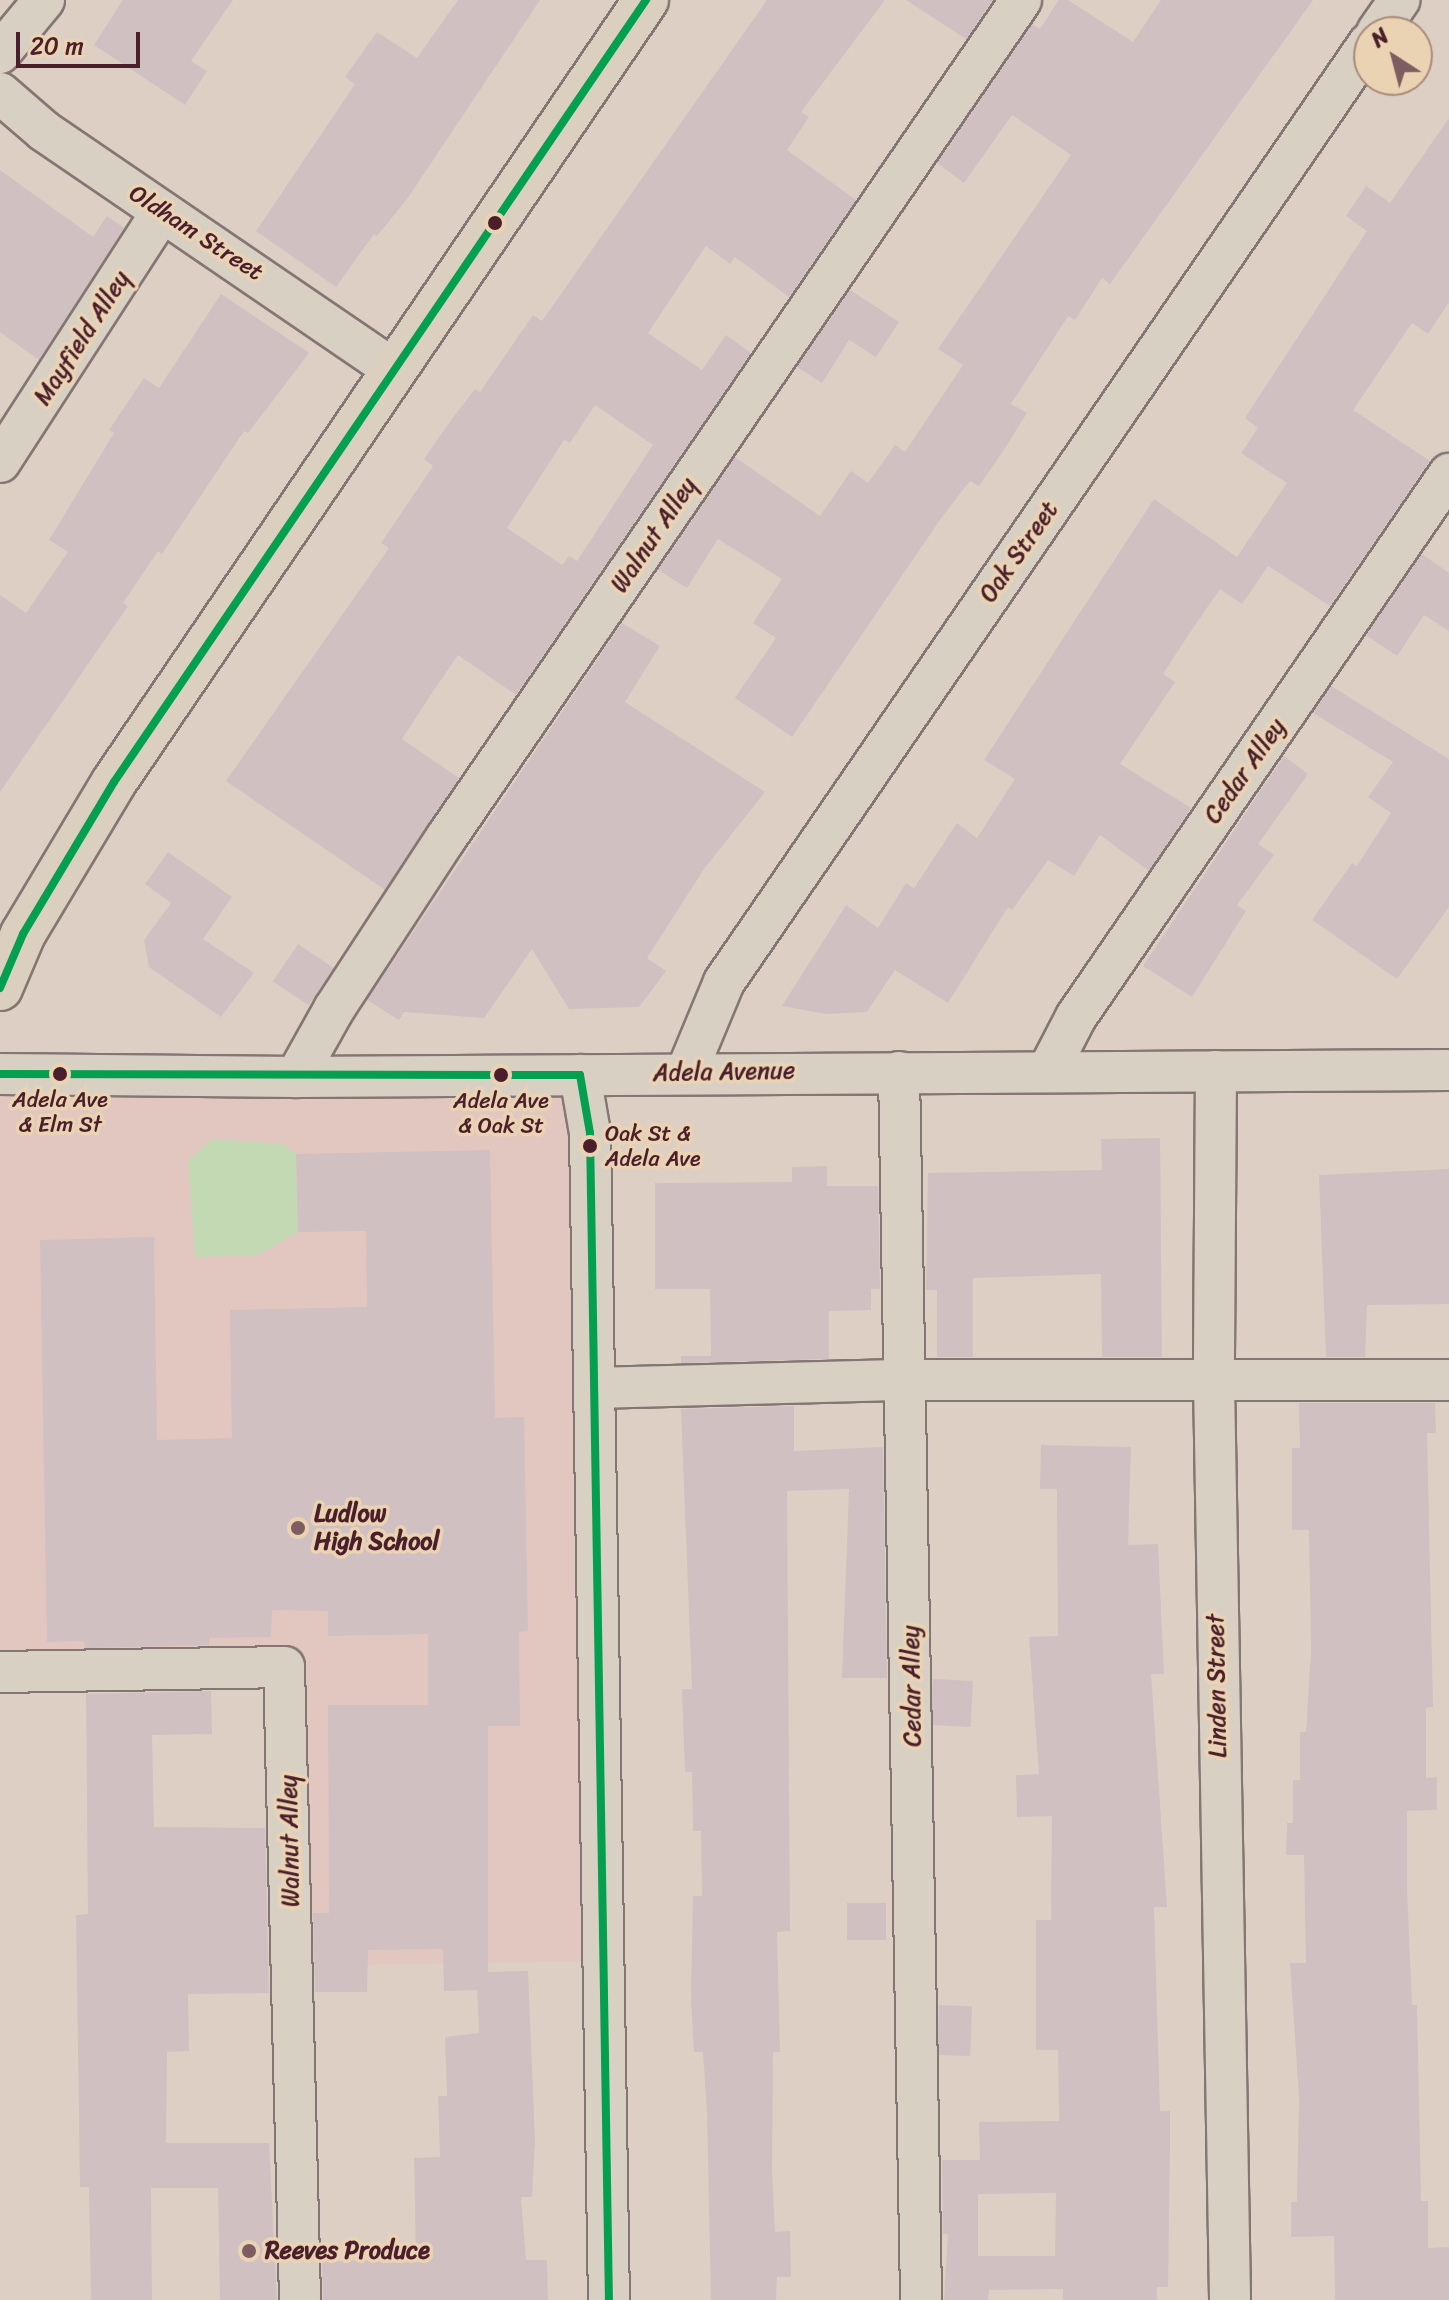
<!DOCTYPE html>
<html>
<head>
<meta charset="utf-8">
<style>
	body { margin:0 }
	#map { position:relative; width:1449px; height:2300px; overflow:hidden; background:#decfc4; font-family:Sriracha,sans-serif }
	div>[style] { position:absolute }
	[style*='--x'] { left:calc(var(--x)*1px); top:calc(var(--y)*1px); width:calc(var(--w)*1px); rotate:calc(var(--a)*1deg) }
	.built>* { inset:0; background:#e1c7c0 }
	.green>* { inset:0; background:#c2d9b3 }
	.building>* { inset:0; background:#d0c0c1; transform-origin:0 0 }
	.roads { filter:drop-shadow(2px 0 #857673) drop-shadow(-2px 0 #857673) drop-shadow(0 2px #857673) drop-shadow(0 -2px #857673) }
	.minor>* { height:40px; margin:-20px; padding:0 20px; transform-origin:20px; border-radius:20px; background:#d9d0c4 }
	.major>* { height:44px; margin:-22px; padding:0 22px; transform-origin:22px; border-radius:22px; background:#dbd0c0 }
	.bus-1>* { height:8px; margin:-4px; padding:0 4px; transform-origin:4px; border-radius:4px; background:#049f4f }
	.dots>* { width:22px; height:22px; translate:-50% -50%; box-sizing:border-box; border:4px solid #ead3b2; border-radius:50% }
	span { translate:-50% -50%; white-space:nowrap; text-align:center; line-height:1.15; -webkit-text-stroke:7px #ead3b2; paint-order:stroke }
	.bus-label { font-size:22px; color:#4a1f2b }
	.left { translate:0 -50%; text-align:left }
	.street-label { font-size:24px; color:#4a1f2b }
	.poi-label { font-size:24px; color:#4a1f2b; font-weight:700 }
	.north { position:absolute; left:1353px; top:16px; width:80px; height:80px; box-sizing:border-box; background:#ead3b2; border:2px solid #aa8b7c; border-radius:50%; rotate:324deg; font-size:22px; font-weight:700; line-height:32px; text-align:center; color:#4a1f2b }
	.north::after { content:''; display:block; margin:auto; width:28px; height:36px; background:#7e5d61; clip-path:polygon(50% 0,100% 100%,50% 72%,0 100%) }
	.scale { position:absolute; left:16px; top:32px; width:124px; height:36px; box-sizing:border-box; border:4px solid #4a1f2b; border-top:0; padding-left:10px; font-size:24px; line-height:28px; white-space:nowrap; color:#4a1f2b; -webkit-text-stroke:6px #ead3b2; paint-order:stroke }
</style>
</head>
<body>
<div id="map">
	<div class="built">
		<i style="clip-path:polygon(0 1074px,580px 1075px,604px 1961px,292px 1966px,284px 1667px,0 1672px)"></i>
	</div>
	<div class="green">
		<i style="clip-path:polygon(212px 1139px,283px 1144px,296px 1154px,298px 1232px,258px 1255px,195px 1257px,188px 1161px)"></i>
	</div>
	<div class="building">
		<i style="clip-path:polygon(123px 0,233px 0,191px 61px,207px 71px,185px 105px,94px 45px)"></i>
		<i style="clip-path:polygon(458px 0,540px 0,407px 199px,377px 236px,374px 234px,336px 287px,256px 231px,355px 84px,345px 77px,377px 32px,417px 58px)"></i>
		<i style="clip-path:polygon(evenodd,767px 0,885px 0,801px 112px,809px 117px,787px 150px,856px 200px,789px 297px,735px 257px,730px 264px,706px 246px,648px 333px,702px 370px,726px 335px,751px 353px,516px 695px,458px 655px,432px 693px,402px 739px,459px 778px,385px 890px,226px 781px,389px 548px,381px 543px,433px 466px,424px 459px,446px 427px,475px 389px,480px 392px,533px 315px,542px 321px,767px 0,595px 405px,653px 445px,577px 561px,569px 556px,562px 565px,507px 528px,564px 440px,570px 443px,595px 405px)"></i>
		<i style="clip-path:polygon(906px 0,993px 0,966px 39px)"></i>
		<i style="clip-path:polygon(1059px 0,1068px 0,1133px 42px,1161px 0,1313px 0,1110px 284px,1102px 278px,1075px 320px,1068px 316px,1011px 404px,1027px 413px,1005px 448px,979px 486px,970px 481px,942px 517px,792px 737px,735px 698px,776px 638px,753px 623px,782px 579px,718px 539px,687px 588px,658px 570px,735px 457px,820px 516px,851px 471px,868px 483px,895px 445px,905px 452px,963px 365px,938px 349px,1071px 155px,1012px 115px,964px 183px,937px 163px,1032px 24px,1040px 29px)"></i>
		<i style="clip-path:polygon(1449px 118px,1449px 302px,1428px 334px,1412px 323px,1353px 410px,1430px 461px,1330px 606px,1268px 566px,1242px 604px,1220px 589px,1189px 634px,1163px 674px,1175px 682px,1120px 764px,1191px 808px,1149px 871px,1100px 835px,1074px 876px,1048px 860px,1012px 910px,1008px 907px,948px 1003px,895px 970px,867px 1012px,826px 1014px,782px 1006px,846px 905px,878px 928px,906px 883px,914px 888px,957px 823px,977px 838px,1015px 779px,984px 760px,1154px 499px,1237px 557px,1287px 483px,1241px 453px,1258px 428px,1245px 418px,1367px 231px,1346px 216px,1366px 186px,1390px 203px)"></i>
		<i style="clip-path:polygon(0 170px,93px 237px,107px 216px,124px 228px,39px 360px,0 332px)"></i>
		<i style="clip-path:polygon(850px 290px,899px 322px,876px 357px,849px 340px,822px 383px,797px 367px)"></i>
		<i style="clip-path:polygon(221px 294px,309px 353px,248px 433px,244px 431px,162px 554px,158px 551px,123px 603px,128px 606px,0 792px,0 595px,26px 613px,68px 552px,49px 540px,114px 433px,109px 430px,144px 378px,159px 388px)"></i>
		<i style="clip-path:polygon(1422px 554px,1449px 573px,1449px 631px,1424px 615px,1397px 656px,1366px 635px)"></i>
		<i style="clip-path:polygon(622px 623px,660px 646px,625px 702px,765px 792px,704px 869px,647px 958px,666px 971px,639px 1007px,569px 1009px,532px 949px,484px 1018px,404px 1012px,399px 1020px,367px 1000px)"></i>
		<i style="clip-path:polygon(1331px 686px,1449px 759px,1449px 907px,1397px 979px,1312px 920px,1352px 863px,1357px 866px,1391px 813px,1368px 797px,1393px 762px,1313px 713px)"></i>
		<i style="clip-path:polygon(1284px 756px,1308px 774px,1258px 844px,1274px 855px,1237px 905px,1246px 911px,1192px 997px,1143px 966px)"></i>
		<i style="clip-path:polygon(168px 852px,232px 897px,203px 939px,254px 973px,221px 1017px,149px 967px,144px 940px,171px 903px,145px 884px)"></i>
		<i style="left:298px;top:944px;width:43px;height:45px;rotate:34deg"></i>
		<i style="clip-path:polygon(1160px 1138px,1162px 1357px,1102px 1357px,1101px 1274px,973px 1278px,973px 1357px,937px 1357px,937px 1290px,926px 1290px,928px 1173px,1102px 1170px,1101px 1139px)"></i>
		<i style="clip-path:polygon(490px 1150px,495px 1418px,524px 1417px,528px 1631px,519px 1632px,520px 1726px,488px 1726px,488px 1972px,528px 1971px,535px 2141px,532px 2197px,521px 2197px,526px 2260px,547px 2260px,548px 2300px,323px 2300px,322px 2262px,416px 2258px,414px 2158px,440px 2157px,438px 2096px,447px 2096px,445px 2037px,479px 2033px,477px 1990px,444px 1991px,443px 1949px,368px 1950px,367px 1992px,315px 1992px,313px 1913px,329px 1913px,328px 1705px,428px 1705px,428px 1634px,328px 1636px,328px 1611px,272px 1610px,271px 1637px,209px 1638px,209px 1645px,85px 1648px,84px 1641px,47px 1642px,40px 1240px,154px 1237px,157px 1440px,232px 1438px,230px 1310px,367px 1307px,366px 1231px,298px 1232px,296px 1154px)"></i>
		<i style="clip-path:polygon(827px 1166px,827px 1186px,878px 1186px,880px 1289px,871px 1289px,871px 1310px,829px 1311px,829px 1359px,681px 1363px,681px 1356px,711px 1356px,710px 1289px,655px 1289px,655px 1183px,792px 1182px,792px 1167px)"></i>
		<i style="clip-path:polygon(1449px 1169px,1449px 1304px,1367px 1305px,1365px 1357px,1326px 1357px,1319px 1175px)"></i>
		<i style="clip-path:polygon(1299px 1403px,1435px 1403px,1436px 1433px,1427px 1433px,1433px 1707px,1426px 1708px,1426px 1778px,1437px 1777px,1437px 1810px,1407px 1811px,1407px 1888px,1412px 2005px,1417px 2005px,1421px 2201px,1428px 2201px,1428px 2248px,1449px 2247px,1449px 2300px,1335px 2300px,1334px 2236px,1291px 2237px,1291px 2202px,1297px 2202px,1299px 2097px,1290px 1963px,1306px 1963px,1304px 1855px,1286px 1855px,1287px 1823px,1293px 1823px,1293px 1780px,1300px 1780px,1300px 1732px,1306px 1732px,1311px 1650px,1309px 1530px,1292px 1530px,1292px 1448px,1300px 1448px)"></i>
		<i style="clip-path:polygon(794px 1406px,794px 1451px,883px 1447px,887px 1678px,842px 1678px,849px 1489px,787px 1491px,790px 1931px,777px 1932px,780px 2052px,773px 2052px,772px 2173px,775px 2232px,790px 2231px,791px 2277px,777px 2277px,776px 2300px,711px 2300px,707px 2111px,703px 2052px,694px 2052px,691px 1998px,693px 1896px,702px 1896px,701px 1831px,693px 1831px,692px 1772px,685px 1772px,682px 1689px,692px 1689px,681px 1409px)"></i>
		<i style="clip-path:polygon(evenodd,1041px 1445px,1131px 1447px,1128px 1545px,1158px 1544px,1164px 1674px,1151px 1674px,1167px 1907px,1154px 1907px,1160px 2111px,1170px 2111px,1170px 2147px,1168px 2287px,1157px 2287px,1157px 2300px,1063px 2300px,1063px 2289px,989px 2290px,988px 2300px,944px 2300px,948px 2234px,943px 2234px,942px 2160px,980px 2160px,979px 2122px,1059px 2121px,1058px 2050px,1036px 2050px,1036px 1920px,1051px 1920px,1052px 1816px,1017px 1817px,1016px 1775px,1039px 1774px,1029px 1637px,1058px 1636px,1057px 1489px,1040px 1489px,1041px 1445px,1056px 2193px,1055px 2256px,978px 2256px,978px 2194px,1056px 2193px)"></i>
		<i style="left:933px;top:1679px;width:40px;height:46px;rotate:3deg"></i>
		<i style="clip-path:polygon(211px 1691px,212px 1734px,152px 1735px,154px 1827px,265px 1828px,269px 1993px,188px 1994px,189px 2051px,167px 2052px,166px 2143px,269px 2143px,277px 2300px,220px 2300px,218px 2188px,151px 2188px,152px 2300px,91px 2300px,89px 2187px,80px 2187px,76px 1915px,88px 1914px,86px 1694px)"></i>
		<i style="left:847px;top:1903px;width:39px;height:37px"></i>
		<i style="left:939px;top:2005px;width:33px;height:50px;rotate:2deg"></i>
	</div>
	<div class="roads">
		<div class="minor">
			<i style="--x:1377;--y:32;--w:39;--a:-55"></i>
			<i style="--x:0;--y:53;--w:69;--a:-50.3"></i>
			<i style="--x:0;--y:93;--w:58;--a:40.8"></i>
			<i style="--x:44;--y:131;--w:424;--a:34.3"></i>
			<i style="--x:0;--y:462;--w:298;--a:-57.1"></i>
			<i style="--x:687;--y:1071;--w:96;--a:-67.4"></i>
			<i style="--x:724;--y:982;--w:1139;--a:-55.51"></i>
			<i style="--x:1048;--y:1071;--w:61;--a:-62.6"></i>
			<i style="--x:1076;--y:1017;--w:659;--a:-55.51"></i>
			<i style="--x:1216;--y:1071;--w:310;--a:90.4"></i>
			<i style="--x:1214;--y:1381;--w:919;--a:89"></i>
			<i style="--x:899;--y:1072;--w:1228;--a:88.97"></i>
			<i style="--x:0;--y:1074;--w:296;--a:0.6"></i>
			<i style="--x:296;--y:1077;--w:1153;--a:-0.35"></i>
			<i style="--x:580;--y:1075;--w:59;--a:80.2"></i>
			<i style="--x:590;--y:1133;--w:1167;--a:89.07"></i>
			<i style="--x:296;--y:1077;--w:78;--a:-60.8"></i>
			<i style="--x:334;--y:1009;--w:204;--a:-56.8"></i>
			<i style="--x:446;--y:838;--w:1016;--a:-55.54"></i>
			<i style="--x:594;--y:1388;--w:313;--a:-1.5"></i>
			<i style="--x:907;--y:1380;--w:542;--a:0"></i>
			<i style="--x:0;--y:1672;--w:284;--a:-1"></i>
			<i style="--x:284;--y:1667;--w:633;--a:88.55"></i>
		</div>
		<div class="major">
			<i style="--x:0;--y:988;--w:59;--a:-66.9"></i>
			<i style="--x:23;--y:934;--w:177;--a:-59.1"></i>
			<i style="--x:114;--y:782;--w:946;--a:-55.77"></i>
		</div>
	</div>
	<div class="bus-1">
		<i style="--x:0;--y:988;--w:59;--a:-66.9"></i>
		<i style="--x:23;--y:934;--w:177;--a:-59.1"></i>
		<i style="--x:114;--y:782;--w:946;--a:-55.77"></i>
		<i style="--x:0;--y:1074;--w:580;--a:0.1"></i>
		<i style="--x:580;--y:1075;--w:59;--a:80.2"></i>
		<i style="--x:590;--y:1133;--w:1167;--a:89.07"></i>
	</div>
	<div class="dots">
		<i style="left:495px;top:223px;background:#4a1f2b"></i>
		<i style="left:60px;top:1074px;background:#4a1f2b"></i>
		<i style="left:501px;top:1075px;background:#4a1f2b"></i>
		<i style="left:590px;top:1146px;background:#4a1f2b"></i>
		<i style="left:298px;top:1528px;background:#7e5d61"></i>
		<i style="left:249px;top:2251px;background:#7e5d61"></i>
	</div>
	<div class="bus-label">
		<span style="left:60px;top:1112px">Adela Ave<br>&amp; Elm St</span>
		<span style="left:501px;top:1113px">Adela Ave<br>&amp; Oak St</span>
		<span class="left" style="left:605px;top:1146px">Oak St &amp;<br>Adela Ave</span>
	</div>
	<div class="street-label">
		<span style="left:196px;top:233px;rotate:33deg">Oldham Street</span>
		<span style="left:82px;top:338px;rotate:-57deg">Mayfield Alley</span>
		<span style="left:654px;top:535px;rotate:-56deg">Walnut Alley</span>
		<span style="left:1019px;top:552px;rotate:-55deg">Oak Street</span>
		<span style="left:1245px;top:771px;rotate:-55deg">Cedar Alley</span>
		<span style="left:724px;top:1072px;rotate:-1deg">Adela Avenue</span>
		<span style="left:912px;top:1686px;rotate:-91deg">Cedar Alley</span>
		<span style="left:1217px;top:1686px;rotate:-91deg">Linden Street</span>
		<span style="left:290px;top:1841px;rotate:-91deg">Walnut Alley</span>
	</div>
	<div class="poi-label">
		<span class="left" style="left:314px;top:1528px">Ludlow<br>High School</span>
		<span class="left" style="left:265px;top:2251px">Reeves Produce</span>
	</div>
	<div class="north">N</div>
	<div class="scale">20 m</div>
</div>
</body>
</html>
